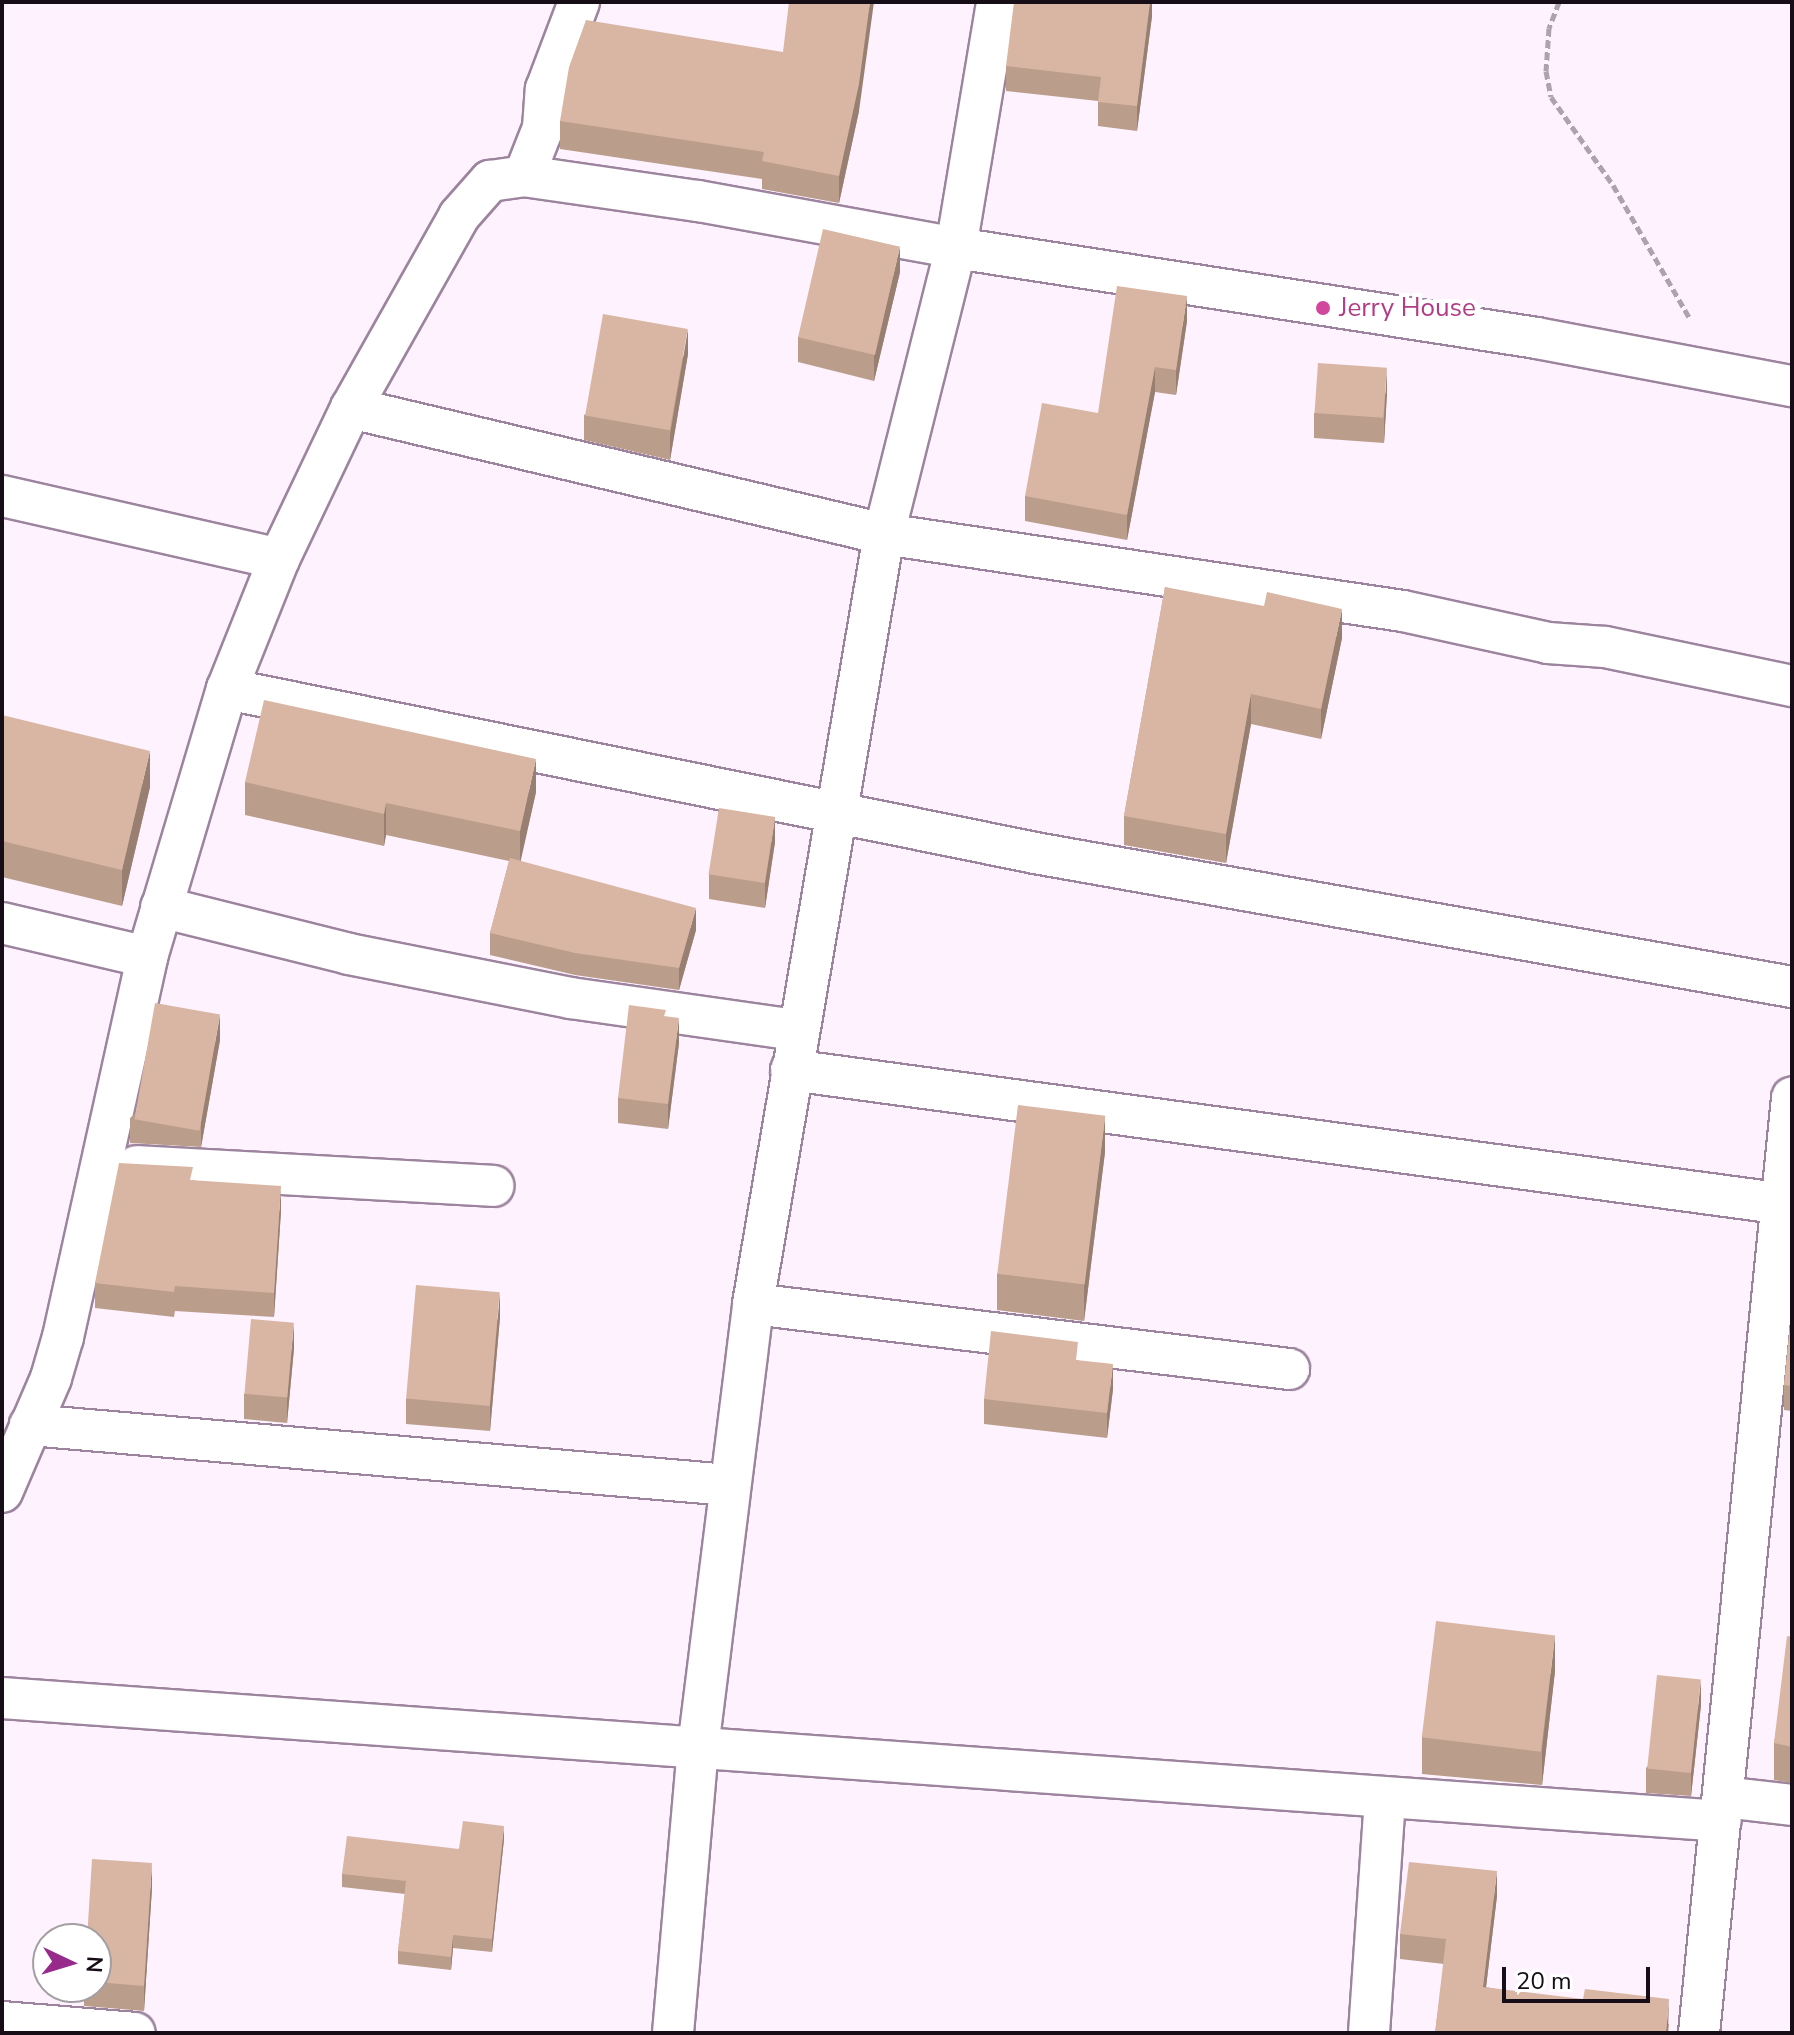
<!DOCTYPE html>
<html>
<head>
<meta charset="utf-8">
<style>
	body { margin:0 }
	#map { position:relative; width:1794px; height:2035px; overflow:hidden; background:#fdf2fe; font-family:"Nunito Sans",sans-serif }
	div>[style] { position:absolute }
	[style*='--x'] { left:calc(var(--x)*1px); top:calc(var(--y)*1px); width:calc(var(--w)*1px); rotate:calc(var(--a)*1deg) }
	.path>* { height:5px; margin-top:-2.5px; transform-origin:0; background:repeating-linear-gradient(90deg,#ada2ad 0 8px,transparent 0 12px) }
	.roads { filter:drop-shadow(2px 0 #9d849e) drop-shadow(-2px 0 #9d849e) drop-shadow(0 2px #9d849e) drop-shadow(0 -2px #9d849e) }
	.street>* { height:40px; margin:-20px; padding:0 20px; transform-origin:20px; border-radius:20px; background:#fff }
	.wall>* { inset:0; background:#bb9d8c }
	.shaded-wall>* { inset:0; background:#987f72 }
	.building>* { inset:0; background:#d9b6a3; transform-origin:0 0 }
	.dots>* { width:22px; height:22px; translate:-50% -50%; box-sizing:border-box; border:4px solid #fff; border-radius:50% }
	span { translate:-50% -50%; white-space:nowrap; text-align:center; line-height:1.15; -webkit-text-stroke:8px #fff; paint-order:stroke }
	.hotel-label { font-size:26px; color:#b23c85 }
	.left { translate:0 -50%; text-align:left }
	.frame { position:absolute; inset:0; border:4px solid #160d16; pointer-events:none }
	.north { position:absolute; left:32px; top:1923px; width:80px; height:80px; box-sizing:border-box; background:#fff; border:2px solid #a29ea2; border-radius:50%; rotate:94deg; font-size:22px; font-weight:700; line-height:32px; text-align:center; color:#160d16 }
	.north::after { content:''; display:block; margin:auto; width:28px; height:36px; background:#972a8b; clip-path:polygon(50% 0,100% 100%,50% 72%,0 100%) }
	.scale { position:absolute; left:1502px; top:1967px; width:148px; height:36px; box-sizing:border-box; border:4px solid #160d16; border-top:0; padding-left:10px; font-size:24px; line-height:28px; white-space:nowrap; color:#160d16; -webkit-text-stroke:6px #fff; paint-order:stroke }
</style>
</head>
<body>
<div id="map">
	<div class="path">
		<i style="--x:1559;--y:2;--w:28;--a:111"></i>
		<i style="--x:1549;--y:28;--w:43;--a:94"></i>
		<i style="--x:1546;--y:71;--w:26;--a:79"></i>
		<i style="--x:1551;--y:97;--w:108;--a:54.8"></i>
		<i style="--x:1613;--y:185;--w:155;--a:60.1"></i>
	</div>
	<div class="roads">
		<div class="street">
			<i style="--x:524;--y:176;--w:52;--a:-68.4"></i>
			<i style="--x:543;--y:128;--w:39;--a:-86"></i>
			<i style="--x:546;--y:89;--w:93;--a:-69.2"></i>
			<i style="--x:351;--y:408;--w:548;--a:13.3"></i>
			<i style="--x:884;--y:534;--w:525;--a:8.44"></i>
			<i style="--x:1403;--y:611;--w:148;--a:12.4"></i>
			<i style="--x:1548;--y:643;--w:57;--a:4"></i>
			<i style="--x:1605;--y:647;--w:191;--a:11.8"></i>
			<i style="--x:2;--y:496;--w:284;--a:12.8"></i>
			<i style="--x:227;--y:689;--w:824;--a:11.47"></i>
			<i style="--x:1035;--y:853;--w:769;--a:10.04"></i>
			<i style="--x:161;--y:907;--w:194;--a:14"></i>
			<i style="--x:349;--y:954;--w:226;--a:11.2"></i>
			<i style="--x:571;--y:998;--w:228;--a:8.1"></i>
			<i style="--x:2;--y:923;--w:149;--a:13.2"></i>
			<i style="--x:791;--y:1070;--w:1010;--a:7.68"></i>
			<i style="--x:137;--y:1166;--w:357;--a:3.2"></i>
			<i style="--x:753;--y:1304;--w:540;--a:6.91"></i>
			<i style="--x:30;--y:1425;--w:702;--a:4.91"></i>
			<i style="--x:2;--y:1492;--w:124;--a:-66.7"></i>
			<i style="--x:51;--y:1378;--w:43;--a:-73.7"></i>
			<i style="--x:63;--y:1337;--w:389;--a:-77.5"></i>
			<i style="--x:147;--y:957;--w:280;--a:-73.4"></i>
			<i style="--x:227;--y:689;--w:140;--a:-68.2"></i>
			<i style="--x:279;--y:559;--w:167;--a:-64.5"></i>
			<i style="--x:351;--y:408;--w:220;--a:-60.6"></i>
			<i style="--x:459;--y:216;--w:47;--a:-48.5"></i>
			<i style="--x:490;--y:181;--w:34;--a:-8"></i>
			<i style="--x:524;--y:176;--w:176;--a:8.2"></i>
			<i style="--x:698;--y:201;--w:262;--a:10.3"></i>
			<i style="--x:956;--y:248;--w:588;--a:8.81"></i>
			<i style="--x:1537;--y:338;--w:259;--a:10.7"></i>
			<i style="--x:2;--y:1698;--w:1723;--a:4.09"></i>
			<i style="--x:1723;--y:1797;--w:69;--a:6.6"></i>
			<i style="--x:2;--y:2022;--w:133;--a:4.7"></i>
			<i style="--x:673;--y:2033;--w:286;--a:-85"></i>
			<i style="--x:698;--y:1748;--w:447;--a:-82.9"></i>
			<i style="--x:753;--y:1304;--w:781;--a:-80.34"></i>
			<i style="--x:884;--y:534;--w:295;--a:-75.9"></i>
			<i style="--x:956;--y:248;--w:249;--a:-80.5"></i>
			<i style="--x:1369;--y:2033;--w:235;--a:-86.1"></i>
			<i style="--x:1699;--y:2033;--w:940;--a:-84.32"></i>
		</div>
	</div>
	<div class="wall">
		<i style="clip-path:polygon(1152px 2px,1152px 16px,1137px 131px,1098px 126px,1098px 101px,1006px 91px,1006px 66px)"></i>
		<i style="clip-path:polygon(783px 52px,859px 111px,839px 203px,762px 189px,762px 179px,560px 149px,560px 121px)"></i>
		<i style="clip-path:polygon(900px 272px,874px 381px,798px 362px,798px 337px)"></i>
		<i style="clip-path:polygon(1187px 321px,1176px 395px,1155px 392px,1127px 540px,1025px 521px,1025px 496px)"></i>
		<i style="clip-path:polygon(688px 354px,670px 460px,584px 440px,584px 415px)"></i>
		<i style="clip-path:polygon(1387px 393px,1384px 443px,1314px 438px,1314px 413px)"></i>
		<i style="clip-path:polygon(1165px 587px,1342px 638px,1321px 739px,1251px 724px,1226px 863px,1124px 845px,1124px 816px)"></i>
		<i style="clip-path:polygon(2px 715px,150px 787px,122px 906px,2px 877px)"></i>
		<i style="clip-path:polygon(245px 782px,536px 792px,520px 861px,696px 930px,679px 990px,575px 975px,490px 955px,490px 933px,509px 861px,386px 835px,384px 846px,245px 815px)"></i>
		<i style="clip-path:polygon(775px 842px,765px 908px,709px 899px,709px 874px)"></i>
		<i style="clip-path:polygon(666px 1017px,679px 1043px,668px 1129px,618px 1123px,618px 1098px)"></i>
		<i style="clip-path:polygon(220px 1040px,201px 1147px,130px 1143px,130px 1118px)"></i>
		<i style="clip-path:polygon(1105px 1152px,1084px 1321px,997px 1310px,997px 1274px)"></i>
		<i style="clip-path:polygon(193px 1180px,281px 1211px,274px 1317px,175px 1311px,174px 1317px,95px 1308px,95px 1283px)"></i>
		<i style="clip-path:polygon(1792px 1305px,1792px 1411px,1784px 1410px,1784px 1385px)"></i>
		<i style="clip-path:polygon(500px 1317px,490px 1431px,406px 1424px,406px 1399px)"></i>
		<i style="clip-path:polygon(294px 1348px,287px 1423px,244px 1419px,244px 1394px)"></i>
		<i style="clip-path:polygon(1078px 1360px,1113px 1389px,1107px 1438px,984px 1424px,984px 1399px)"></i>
		<i style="clip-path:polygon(1792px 1637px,1792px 1783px,1774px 1780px,1774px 1743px)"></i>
		<i style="clip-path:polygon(1555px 1671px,1542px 1785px,1422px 1774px,1422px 1737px)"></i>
		<i style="clip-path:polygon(1701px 1705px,1691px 1796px,1646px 1793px,1646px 1768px)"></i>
		<i style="clip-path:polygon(504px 1839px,492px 1952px,453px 1948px,451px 1970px,398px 1964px,398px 1951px,405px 1894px,342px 1887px,342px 1874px)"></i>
		<i style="clip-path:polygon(152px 1888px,144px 2011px,84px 2006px,84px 1987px,96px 1987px,96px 1939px)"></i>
		<i style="clip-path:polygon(1497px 1896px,1486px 1987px,1669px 2024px,1668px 2033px,1435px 2033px,1444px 1964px,1400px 1959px,1400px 1934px)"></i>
	</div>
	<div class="shaded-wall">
		<i style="clip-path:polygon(870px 2px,874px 2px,859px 111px,839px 203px,839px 176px)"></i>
		<i style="clip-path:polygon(1150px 2px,1152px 2px,1152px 16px,1137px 131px,1137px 106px)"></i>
		<i style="clip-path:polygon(900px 247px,900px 272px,874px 381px,874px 356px)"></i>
		<i style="clip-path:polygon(1187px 296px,1187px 321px,1176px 395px,1176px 370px)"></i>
		<i style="clip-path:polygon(688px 329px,688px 354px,670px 460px,670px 435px)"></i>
		<i style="clip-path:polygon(1155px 367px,1155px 392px,1127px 540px,1127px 515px)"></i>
		<i style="clip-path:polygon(1387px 368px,1387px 393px,1384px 443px,1384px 418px)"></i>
		<i style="clip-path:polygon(1342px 609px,1342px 638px,1321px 739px,1321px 709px)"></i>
		<i style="clip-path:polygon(1251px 694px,1251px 724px,1226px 863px,1226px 834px)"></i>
		<i style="clip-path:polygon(150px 751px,150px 787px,122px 906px,122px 870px)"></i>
		<i style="clip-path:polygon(536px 759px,536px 792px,520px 864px,520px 831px)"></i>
		<i style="clip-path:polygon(386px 803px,386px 835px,384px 846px,384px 814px)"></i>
		<i style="clip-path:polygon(775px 817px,775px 842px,765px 908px,765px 883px)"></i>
		<i style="clip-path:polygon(696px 908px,696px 930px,679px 990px,679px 968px)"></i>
		<i style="clip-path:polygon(220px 1015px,220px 1040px,201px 1147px,201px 1122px)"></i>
		<i style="clip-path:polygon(679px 1018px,679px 1043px,668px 1129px,668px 1104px)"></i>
		<i style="clip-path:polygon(1105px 1116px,1105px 1152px,1084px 1321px,1084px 1285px)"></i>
		<i style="clip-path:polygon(281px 1186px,281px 1211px,274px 1317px,274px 1293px)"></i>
		<i style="clip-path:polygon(500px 1292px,500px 1317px,490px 1431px,490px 1406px)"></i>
		<i style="clip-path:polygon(294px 1323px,294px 1348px,287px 1423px,287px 1398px)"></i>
		<i style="clip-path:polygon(1113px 1364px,1113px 1389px,1107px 1438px,1107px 1413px)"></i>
		<i style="clip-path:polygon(1555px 1635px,1555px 1671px,1542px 1785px,1542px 1749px)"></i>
		<i style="clip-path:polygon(1701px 1680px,1701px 1705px,1691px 1796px,1691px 1771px)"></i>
		<i style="clip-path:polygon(504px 1826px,504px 1839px,492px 1952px,492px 1939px)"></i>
		<i style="clip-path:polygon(152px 1863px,152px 1888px,144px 2011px,144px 1986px)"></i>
		<i style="clip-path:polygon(1497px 1871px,1497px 1896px,1483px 2012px,1483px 1987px)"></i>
		<i style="clip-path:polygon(453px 1935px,453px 1948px,451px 1970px,451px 1957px)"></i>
		<i style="clip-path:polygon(1669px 1999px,1668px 2033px,1666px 2033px)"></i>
	</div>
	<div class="building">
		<i style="clip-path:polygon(789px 2px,870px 2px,859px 84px,839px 176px,762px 161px,764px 152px,560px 121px,569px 67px,586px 20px,783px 52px)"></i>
		<i style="clip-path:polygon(1014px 2px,1150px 2px,1137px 106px,1098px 102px,1101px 77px,1006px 66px)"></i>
		<i style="left:823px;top:229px;width:79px;height:111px;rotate:13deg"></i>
		<i style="clip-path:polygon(1117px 286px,1187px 296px,1176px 370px,1155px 367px,1127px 515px,1025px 496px,1042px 403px,1098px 413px)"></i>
		<i style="left:603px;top:314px;width:86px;height:103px;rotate:10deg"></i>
		<i style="left:1318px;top:363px;width:69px;height:50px;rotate:4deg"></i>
		<i style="clip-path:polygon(1165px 587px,1264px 606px,1267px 592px,1342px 609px,1321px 709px,1251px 694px,1226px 834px,1124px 816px)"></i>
		<i style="clip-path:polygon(264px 700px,536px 759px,520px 831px,386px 803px,384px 814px,245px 782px)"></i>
		<i style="clip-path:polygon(2px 715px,150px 751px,122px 870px,2px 841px)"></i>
		<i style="left:719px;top:808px;width:57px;height:67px;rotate:9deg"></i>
		<i style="clip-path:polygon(510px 858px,696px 908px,679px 968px,575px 953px,490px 933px)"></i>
		<i style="left:155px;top:1003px;width:66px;height:118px;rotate:10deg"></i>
		<i style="clip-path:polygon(629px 1005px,666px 1010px,664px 1016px,679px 1018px,668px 1104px,618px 1098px)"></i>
		<i style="left:1018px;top:1105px;width:88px;height:170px;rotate:7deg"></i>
		<i style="clip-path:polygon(119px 1163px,193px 1167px,190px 1180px,281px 1186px,274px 1293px,175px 1286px,174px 1292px,95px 1283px)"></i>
		<i style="left:416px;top:1285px;width:84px;height:114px;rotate:5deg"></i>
		<i style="clip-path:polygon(1792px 1305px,1792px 1386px,1784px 1385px)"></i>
		<i style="left:251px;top:1319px;width:43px;height:75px;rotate:5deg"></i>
		<i style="clip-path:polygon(991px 1331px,1078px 1342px,1076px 1360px,1113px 1364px,1107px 1413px,984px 1399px)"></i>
		<i style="left:1436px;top:1621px;width:120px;height:117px;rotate:7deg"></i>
		<i style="clip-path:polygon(1787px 1636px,1792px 1637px,1792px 1747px,1774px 1743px)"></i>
		<i style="left:1657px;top:1675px;width:44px;height:94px;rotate:6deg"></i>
		<i style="clip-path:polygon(463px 1821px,504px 1826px,492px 1939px,453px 1935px,451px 1957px,398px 1951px,406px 1881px,342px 1874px,347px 1836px,459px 1849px)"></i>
		<i style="clip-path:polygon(92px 1859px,152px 1863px,144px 1986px,96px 1982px,96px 1939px,87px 1939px)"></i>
		<i style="clip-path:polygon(1409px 1862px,1497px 1871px,1483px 1987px,1583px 1999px,1585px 1989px,1669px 1999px,1666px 2033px,1435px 2033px,1446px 1939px,1400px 1934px)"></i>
	</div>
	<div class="dots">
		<i style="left:1323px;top:308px;background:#d1479c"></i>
	</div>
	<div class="hotel-label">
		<span class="left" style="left:1339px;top:308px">Jerry House</span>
	</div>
	<div class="frame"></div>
	<div class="north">N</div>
	<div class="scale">20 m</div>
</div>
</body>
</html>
